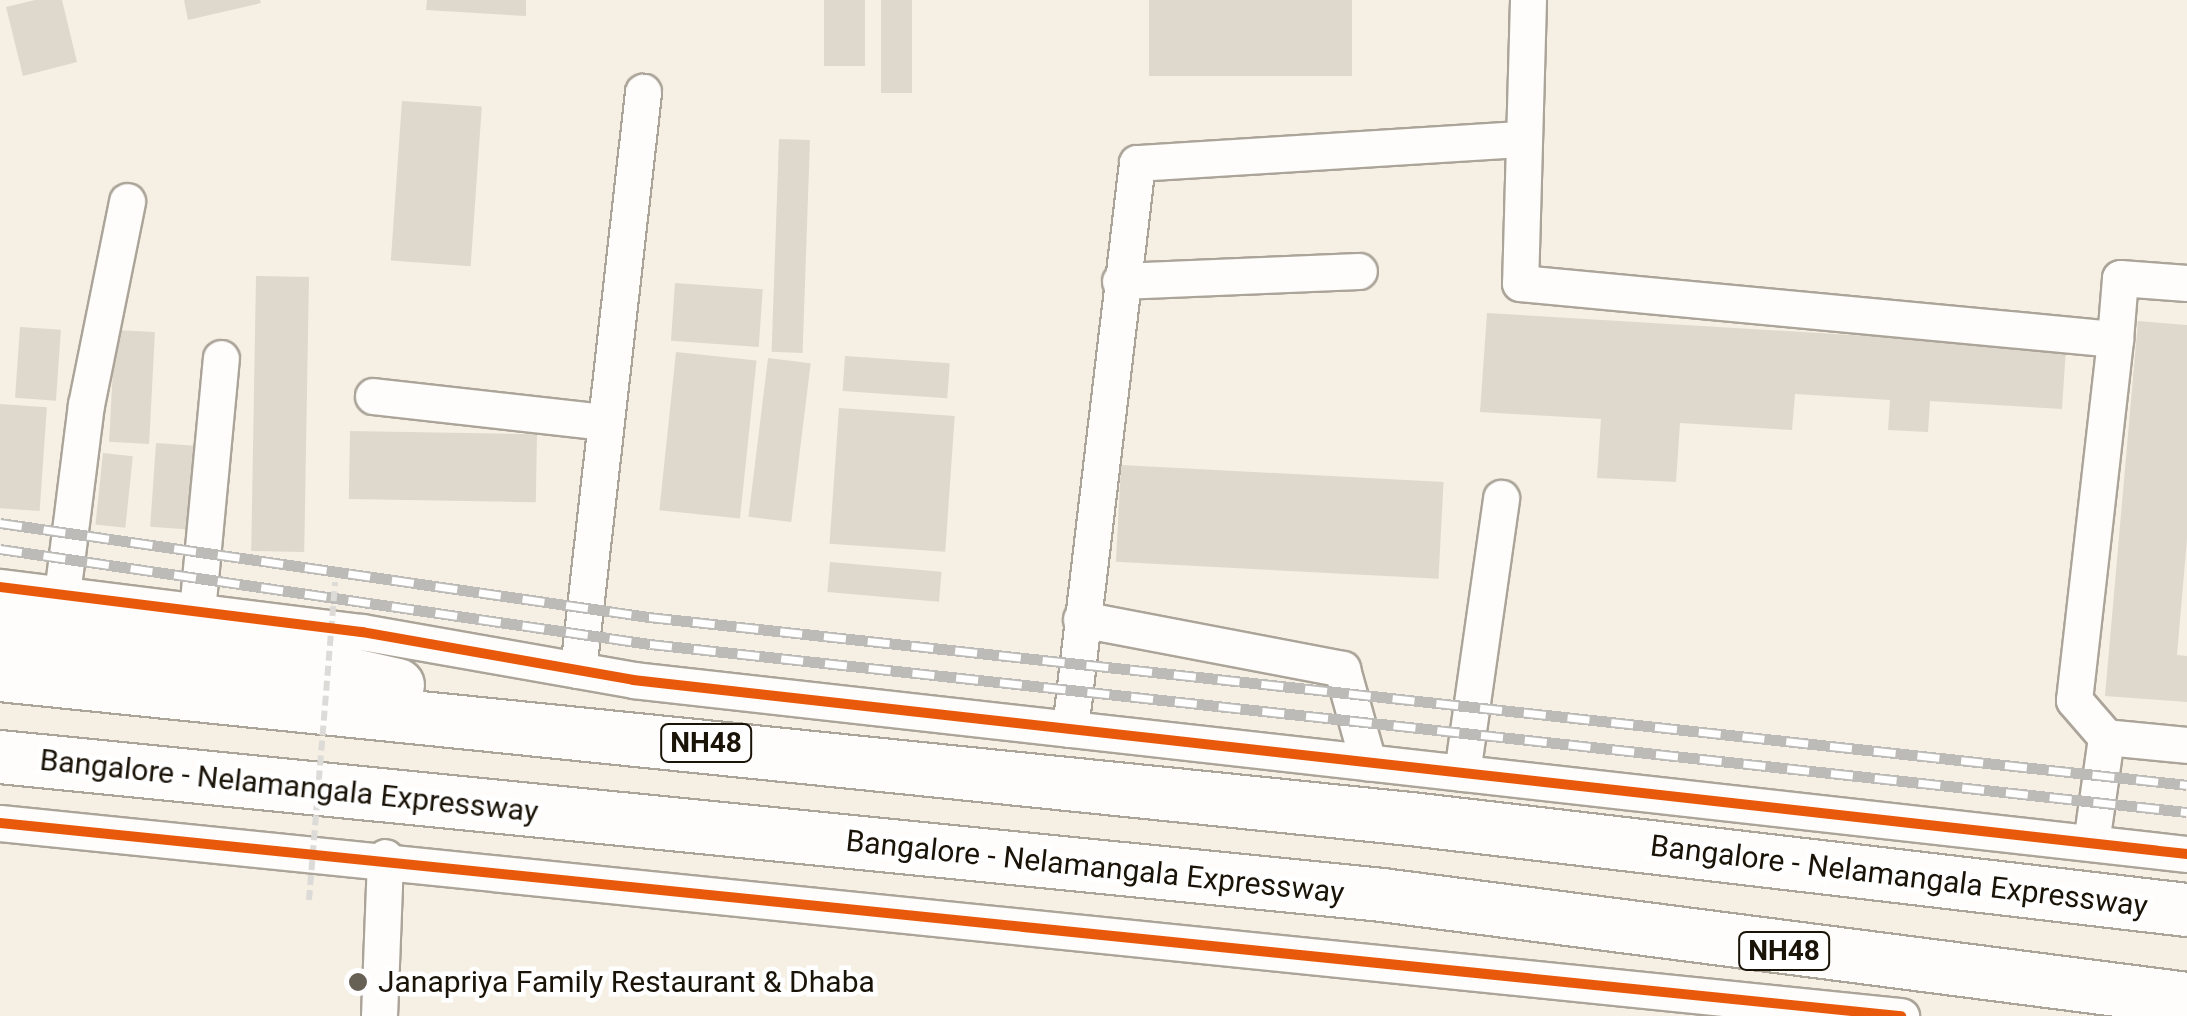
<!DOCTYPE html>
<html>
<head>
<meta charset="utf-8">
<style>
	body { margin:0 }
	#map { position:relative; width:2187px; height:1016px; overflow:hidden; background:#f6efe4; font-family:Roboto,sans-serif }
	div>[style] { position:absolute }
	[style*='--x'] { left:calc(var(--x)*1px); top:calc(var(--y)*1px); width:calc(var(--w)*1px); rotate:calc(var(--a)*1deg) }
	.building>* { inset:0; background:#dfd8cd; transform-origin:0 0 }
	.roads { filter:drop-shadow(2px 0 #aba499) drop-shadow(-2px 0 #aba499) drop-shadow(0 2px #aba499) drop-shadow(0 -2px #aba499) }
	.minor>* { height:35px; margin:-17.5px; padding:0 17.5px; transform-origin:17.5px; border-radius:17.5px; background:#fefdfb }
	.highway>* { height:52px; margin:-26px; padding:0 26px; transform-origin:26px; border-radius:26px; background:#fefdfb }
	.rail>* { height:11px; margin-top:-5.5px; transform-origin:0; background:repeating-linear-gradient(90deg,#fff 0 22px,#bdbbb8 0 44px); box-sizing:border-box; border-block:2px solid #bdbbb8 }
	.path-bridge>* { height:6px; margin-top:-3px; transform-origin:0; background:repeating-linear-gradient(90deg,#dddbd8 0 10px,transparent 0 15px) }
	.cycleway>* { height:10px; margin:-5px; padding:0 5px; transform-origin:5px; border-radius:5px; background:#e8590c }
	.dots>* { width:28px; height:28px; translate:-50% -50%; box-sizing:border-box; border:5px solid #fff; border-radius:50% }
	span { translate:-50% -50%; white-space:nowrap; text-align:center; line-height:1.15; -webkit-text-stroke:9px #fff; paint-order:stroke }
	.shield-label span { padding:2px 8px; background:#fff; border:2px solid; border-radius:8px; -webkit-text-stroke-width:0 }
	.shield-label { font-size:28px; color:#1a1308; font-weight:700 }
	.street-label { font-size:30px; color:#1a1308 }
	.poi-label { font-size:30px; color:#1a1308 }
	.left { translate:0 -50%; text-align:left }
</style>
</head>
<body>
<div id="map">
	<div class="building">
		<i style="clip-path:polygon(35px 0,62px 0,77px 62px,23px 76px,6px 7px)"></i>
		<i style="clip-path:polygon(184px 0,260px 0,261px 3px,188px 20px)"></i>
		<i style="clip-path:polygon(427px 0,526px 0,526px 16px,426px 10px)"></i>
		<i style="left:824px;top:0;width:41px;height:66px"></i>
		<i style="left:881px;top:0;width:31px;height:93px"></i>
		<i style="left:1149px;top:0;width:203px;height:76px"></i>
		<i style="left:402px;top:101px;width:80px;height:160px;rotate:4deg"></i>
		<i style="left:779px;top:139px;width:31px;height:213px;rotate:2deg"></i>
		<i style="left:256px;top:276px;width:53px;height:275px;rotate:1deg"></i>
		<i style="left:675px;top:283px;width:88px;height:58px;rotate:4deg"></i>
		<i style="clip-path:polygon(1487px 313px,2066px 348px,2062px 409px,1930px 401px,1928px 432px,1888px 430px,1890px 400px,1795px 394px,1792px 430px,1680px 423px,1676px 482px,1597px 478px,1601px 419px,1480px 412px)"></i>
		<i style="clip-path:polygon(2138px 321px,2187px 325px,2187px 539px,2177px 655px,2187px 656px,2187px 702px,2105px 696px)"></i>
		<i style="left:20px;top:327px;width:41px;height:71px;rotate:4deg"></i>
		<i style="left:115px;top:330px;width:40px;height:112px;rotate:3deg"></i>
		<i style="left:676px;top:352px;width:81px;height:159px;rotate:6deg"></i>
		<i style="left:845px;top:356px;width:105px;height:35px;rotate:4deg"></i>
		<i style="left:768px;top:358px;width:43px;height:160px;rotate:7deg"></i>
		<i style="left:0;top:404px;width:47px;height:104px;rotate:4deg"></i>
		<i style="left:839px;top:408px;width:116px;height:136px;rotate:4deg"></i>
		<i style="left:350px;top:431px;width:187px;height:68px;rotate:1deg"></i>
		<i style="left:156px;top:443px;width:39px;height:84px;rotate:4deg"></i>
		<i style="left:103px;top:453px;width:30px;height:72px;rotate:6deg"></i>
		<i style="left:1121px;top:465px;width:323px;height:97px;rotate:3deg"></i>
		<i style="left:830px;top:562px;width:112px;height:30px;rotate:5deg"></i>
	</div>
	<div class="roads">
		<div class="minor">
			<i style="--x:1528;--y:0;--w:283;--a:91.6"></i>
			<i style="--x:1520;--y:283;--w:598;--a:5.38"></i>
			<i style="--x:2115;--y:339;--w:61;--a:-85.3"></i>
			<i style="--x:2120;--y:278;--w:67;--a:4.3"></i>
			<i style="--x:1120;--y:281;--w:239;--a:-2.4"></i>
			<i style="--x:373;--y:396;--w:232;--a:6.4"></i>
			<i style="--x:0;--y:587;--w:365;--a:7.1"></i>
			<i style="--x:362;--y:632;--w:275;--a:10"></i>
			<i style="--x:633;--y:680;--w:1564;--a:6.39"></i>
			<i style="--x:62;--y:594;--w:191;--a:-82.8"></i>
			<i style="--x:86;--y:405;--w:208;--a:-78.6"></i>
			<i style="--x:197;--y:611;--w:254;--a:-84.6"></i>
			<i style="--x:1081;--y:619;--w:266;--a:10.8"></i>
			<i style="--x:1342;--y:669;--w:97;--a:74.4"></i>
			<i style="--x:578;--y:670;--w:582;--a:-83.58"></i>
			<i style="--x:1070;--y:729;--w:570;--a:-83.25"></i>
			<i style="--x:1137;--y:163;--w:382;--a:-3.6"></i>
			<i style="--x:2106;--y:737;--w:49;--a:-130.9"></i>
			<i style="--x:2074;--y:700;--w:363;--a:-83.5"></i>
			<i style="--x:1462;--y:773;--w:278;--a:-81.9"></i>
			<i style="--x:0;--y:823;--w:1911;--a:5.8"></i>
			<i style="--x:2091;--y:843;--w:107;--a:-81.9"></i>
			<i style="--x:2106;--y:737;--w:81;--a:5.6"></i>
			<i style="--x:379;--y:1016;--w:159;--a:-87.8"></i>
		</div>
		<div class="highway">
			<i style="--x:0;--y:624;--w:240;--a:6"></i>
			<i style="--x:239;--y:649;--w:163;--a:12.8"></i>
			<i style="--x:0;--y:675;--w:1418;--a:5.83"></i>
			<i style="--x:1411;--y:819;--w:781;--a:6.69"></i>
			<i style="--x:0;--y:757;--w:1389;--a:5.7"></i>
			<i style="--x:1382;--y:895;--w:812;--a:7.36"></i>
		</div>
	</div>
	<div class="rail">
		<i style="--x:0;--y:523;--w:656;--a:8.24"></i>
		<i style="--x:649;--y:617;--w:1547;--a:6.23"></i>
		<i style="--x:0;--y:549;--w:657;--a:8.32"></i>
		<i style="--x:650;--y:644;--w:1546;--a:6.24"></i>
	</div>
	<div class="path-bridge">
		<i style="--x:309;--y:900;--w:319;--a:-85.3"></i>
	</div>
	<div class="cycleway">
		<i style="--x:0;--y:587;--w:365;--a:7.1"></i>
		<i style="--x:362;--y:632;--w:275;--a:10"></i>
		<i style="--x:633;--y:680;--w:1564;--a:6.39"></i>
		<i style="--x:0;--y:823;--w:1911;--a:5.8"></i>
	</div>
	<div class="dots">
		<i style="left:358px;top:982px;background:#676055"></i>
	</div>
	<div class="shield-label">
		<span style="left:706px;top:743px">NH48</span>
		<span style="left:1784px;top:951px">NH48</span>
	</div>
	<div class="street-label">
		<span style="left:289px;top:786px;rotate:6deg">Bangalore - Nelamangala Expressway</span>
		<span style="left:1095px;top:867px;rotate:6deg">Bangalore - Nelamangala Expressway</span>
		<span style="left:1899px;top:876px;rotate:7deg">Bangalore - Nelamangala Expressway</span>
	</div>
	<div class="poi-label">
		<span class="left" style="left:378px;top:982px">Janapriya Family Restaurant &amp; Dhaba</span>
	</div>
</div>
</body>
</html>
